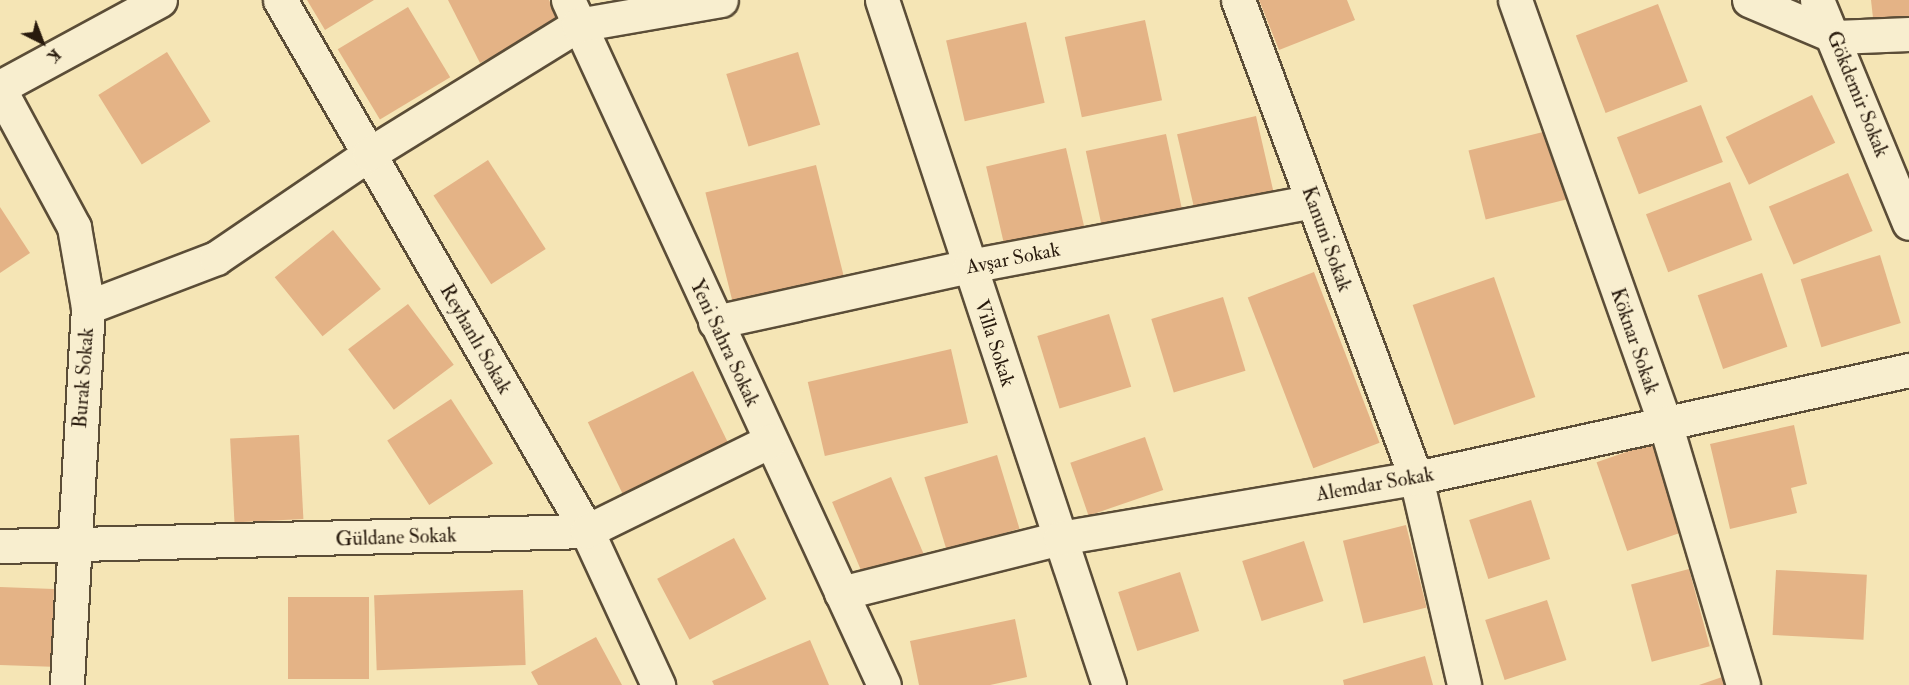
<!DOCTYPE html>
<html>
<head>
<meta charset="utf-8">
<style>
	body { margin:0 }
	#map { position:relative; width:1909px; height:685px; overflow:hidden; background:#f5e5b5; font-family:"IM FELL Double Pica",serif }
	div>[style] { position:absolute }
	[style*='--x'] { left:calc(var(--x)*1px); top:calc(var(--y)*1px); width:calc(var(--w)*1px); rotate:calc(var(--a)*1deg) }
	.building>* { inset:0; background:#e4b386; transform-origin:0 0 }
	.roads { filter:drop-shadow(2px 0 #5b4d37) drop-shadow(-2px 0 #5b4d37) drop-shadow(0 2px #5b4d37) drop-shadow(0 -2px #5b4d37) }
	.minor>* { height:33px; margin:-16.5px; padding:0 16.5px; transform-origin:16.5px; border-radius:16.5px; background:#f8eecf }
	span { translate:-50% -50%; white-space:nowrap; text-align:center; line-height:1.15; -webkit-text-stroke:6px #f8eecf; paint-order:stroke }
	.street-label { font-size:20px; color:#281a0d }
	.north { position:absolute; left:12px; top:12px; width:60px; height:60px; -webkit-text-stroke:4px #f8eecf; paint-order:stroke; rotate:138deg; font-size:16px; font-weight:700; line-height:24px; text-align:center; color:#281a0d }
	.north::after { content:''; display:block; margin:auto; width:21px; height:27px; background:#281a0d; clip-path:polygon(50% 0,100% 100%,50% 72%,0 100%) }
</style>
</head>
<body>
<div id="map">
	<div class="building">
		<i style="clip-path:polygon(307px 0,374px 0,325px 30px)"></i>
		<i style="clip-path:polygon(448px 0,549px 0,560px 22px,480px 63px)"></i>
		<i style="clip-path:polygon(1259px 0,1347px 0,1355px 20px,1279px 50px)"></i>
		<i style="clip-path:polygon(1871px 0,1909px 0,1909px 24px,1874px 27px)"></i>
		<i style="left:1658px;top:4px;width:83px;height:88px;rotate:69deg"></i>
		<i style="left:408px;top:7px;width:82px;height:82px;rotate:59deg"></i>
		<i style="left:1145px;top:20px;width:82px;height:82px;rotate:78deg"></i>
		<i style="left:1026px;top:22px;width:83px;height:82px;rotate:77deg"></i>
		<i style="left:167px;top:52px;width:82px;height:81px;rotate:58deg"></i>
		<i style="left:798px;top:52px;width:76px;height:75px;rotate:73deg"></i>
		<i style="left:1812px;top:95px;width:53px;height:96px;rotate:64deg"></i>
		<i style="left:1701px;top:105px;width:61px;height:90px;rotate:69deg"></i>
		<i style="left:1256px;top:116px;width:83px;height:81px;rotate:77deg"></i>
		<i style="left:1551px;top:130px;width:71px;height:85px;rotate:76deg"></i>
		<i style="left:1166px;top:134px;width:83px;height:82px;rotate:78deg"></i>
		<i style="left:1066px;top:148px;width:83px;height:82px;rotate:77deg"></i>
		<i style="left:488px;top:160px;width:106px;height:65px;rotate:57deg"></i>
		<i style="left:816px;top:165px;width:116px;height:114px;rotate:76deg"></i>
		<i style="left:1848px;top:173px;width:63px;height:86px;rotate:67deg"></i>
		<i style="left:1730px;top:182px;width:62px;height:90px;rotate:69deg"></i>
		<i style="clip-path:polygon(0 207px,30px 253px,0 273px)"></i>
		<i style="left:333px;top:230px;width:76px;height:75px;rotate:51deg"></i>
		<i style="left:1880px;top:255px;width:71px;height:83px;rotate:73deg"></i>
		<i style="left:1314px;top:272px;width:183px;height:71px;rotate:69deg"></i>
		<i style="left:1762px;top:273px;width:78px;height:68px;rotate:71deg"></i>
		<i style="left:1494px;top:277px;width:127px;height:86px;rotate:71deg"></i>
		<i style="left:1223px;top:297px;width:77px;height:75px;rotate:73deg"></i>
		<i style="left:408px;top:304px;width:76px;height:75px;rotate:53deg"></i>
		<i style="left:1109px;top:314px;width:76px;height:75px;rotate:73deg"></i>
		<i style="left:951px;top:349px;width:76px;height:147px;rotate:77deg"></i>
		<i style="left:693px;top:371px;width:88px;height:117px;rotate:64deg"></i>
		<i style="left:451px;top:399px;width:77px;height:76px;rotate:57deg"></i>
		<i style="clip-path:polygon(1794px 425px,1807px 484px,1791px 488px,1797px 513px,1730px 529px,1710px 444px)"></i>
		<i style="left:299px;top:435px;width:84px;height:69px;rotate:87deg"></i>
		<i style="left:1145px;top:437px;width:56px;height:79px;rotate:71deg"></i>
		<i style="left:1658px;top:441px;width:94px;height:65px;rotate:71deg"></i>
		<i style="left:997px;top:455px;width:77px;height:76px;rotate:73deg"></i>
		<i style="left:891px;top:477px;width:83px;height:64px;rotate:67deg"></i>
		<i style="left:1531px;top:500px;width:62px;height:65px;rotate:72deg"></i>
		<i style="left:1406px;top:525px;width:85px;height:65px;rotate:76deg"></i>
		<i style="left:734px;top:538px;width:69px;height:87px;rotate:62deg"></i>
		<i style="left:1304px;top:541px;width:63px;height:65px;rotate:72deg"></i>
		<i style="left:1689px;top:569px;width:80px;height:60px;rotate:75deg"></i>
		<i style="left:1776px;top:570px;width:91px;height:65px;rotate:3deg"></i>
		<i style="left:1180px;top:572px;width:62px;height:65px;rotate:72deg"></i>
		<i style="left:0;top:587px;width:54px;height:78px;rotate:2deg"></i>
		<i style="left:523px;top:590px;width:75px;height:149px;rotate:88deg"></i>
		<i style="left:288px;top:597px;width:81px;height:82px"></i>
		<i style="left:1547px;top:600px;width:63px;height:65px;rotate:72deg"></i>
		<i style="clip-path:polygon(1015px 619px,1027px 677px,990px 685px,919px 685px,910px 641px)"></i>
		<i style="clip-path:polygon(596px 637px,622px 685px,538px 685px,531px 672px)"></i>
		<i style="clip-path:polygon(810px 640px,829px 685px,714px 685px,712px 681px)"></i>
		<i style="clip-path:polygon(1425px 656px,1433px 685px,1344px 685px,1343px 680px)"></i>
		<i style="clip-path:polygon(1725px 676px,1728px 685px,1699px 685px)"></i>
	</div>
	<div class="roads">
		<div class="minor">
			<i style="--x:280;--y:0;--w:613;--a:59.97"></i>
			<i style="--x:587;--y:531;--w:170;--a:65.2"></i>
			<i style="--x:568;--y:0;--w:754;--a:65.24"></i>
			<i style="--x:882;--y:0;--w:722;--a:71.67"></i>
			<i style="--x:1238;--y:0;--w:510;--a:69.58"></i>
			<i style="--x:1416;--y:478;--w:212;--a:76.9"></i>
			<i style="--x:1515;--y:0;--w:449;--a:70.5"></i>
			<i style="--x:1665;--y:423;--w:273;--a:73.4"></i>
			<i style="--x:1749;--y:0;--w:95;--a:23"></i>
			<i style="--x:1836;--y:37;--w:73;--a:-2.4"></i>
			<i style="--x:1817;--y:0;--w:241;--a:67.6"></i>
			<i style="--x:0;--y:87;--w:182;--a:-28.5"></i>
			<i style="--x:0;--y:90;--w:156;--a:61.6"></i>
			<i style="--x:74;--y:227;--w:81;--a:80.1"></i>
			<i style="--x:88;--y:307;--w:379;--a:93.2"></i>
			<i style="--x:88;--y:307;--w:137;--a:-20.9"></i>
			<i style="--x:216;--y:258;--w:185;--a:-34.2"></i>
			<i style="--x:369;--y:154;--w:246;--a:-31.7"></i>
			<i style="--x:578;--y:25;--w:145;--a:-9.9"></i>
			<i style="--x:715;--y:322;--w:261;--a:-12.4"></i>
			<i style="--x:970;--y:266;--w:349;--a:-10.7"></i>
			<i style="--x:0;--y:546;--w:587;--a:-1.46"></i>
			<i style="--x:587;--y:531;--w:204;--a:-26.2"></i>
			<i style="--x:841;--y:593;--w:226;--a:-14.1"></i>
			<i style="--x:1060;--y:538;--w:361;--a:-9.6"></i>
			<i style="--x:1416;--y:478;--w:505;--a:-12.36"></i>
		</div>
	</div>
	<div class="street-label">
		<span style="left:1858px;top:94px;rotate:68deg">Gökdemir Sokak</span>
		<span style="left:1327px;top:239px;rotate:70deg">Kanuni Sokak</span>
		<span style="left:1013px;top:258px;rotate:-11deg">Avşar Sokak</span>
		<span style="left:476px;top:339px;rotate:60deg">Reyhanlı Sokak</span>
		<span style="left:1635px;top:341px;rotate:71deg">Köknar Sokak</span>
		<span style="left:725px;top:343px;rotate:65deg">Yeni Sahra Sokak</span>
		<span style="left:995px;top:343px;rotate:72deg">Villa Sokak</span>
		<span style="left:83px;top:378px;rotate:-86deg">Burak Sokak</span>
		<span style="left:1375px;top:484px;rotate:-10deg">Alemdar Sokak</span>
		<span style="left:396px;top:537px;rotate:-2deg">Güldane Sokak</span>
	</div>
	<div class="north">K</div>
</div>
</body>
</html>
